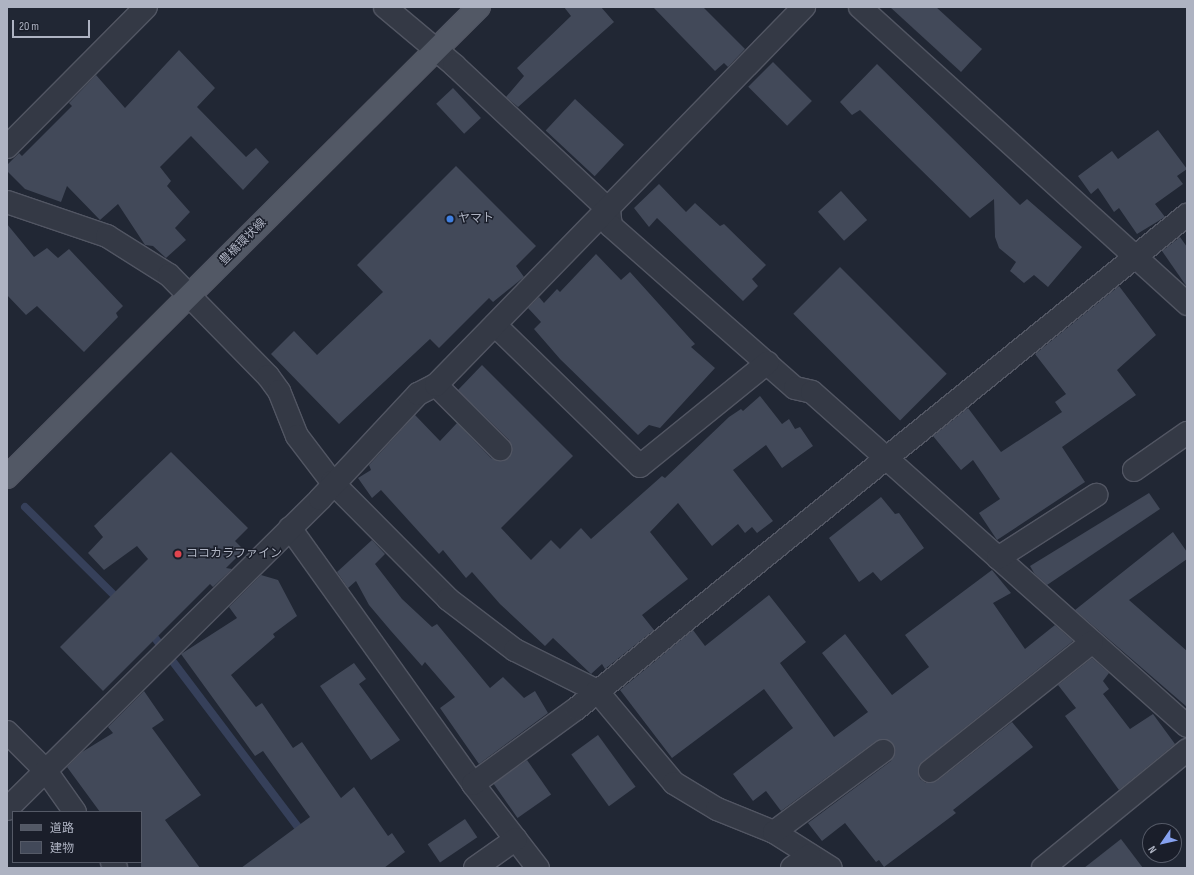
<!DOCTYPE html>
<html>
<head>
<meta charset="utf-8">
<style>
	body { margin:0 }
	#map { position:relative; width:1194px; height:875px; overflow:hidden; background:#212734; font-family:"Sofia Sans Condensed","Noto Sans JP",sans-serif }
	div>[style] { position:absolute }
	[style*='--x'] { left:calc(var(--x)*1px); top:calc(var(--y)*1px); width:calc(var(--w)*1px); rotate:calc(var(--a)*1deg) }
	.stream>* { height:8px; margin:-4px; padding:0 4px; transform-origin:4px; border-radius:4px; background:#36405a }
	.building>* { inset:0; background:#424959; transform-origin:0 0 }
	.roads { filter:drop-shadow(1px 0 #525663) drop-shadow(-1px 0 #525663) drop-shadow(0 1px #525663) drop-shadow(0 -1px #525663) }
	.minor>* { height:22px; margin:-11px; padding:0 11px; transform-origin:11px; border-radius:11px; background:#343945 }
	.major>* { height:22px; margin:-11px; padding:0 11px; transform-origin:11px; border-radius:11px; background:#525865 }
	.dots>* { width:11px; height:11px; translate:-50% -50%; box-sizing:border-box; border:2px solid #1a1e2a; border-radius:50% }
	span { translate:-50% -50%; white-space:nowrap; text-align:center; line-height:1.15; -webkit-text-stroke:3px #1a1e2a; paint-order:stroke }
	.poi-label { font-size:12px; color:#aeb3c2 }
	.left { translate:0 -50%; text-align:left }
	.street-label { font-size:12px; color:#aeb3c2 }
	.frame { position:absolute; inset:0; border:8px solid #aeb3c2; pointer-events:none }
	.legend { position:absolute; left:12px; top:811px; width:130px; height:52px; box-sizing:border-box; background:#1a1e2a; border:1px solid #555a67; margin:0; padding:5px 7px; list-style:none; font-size:12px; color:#aeb3c2 }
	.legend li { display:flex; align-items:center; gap:8px; height:20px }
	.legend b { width:20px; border:1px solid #555a67 }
	.north { position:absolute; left:1142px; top:823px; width:40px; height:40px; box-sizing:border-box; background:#1a1e2a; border:1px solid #555a67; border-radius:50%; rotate:236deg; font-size:11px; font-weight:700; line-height:16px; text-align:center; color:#aeb3c2 }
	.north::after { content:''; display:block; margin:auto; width:14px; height:18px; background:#86a1ef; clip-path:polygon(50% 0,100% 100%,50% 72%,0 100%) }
	.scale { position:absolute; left:12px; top:20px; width:78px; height:18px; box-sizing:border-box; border:2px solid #aeb3c2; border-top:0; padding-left:5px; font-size:12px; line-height:14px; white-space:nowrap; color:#aeb3c2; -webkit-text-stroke:3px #1a1e2a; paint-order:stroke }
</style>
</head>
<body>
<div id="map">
	<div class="stream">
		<i style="--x:25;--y:507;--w:134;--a:44.7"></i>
		<i style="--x:149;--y:630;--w:257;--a:52.9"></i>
	</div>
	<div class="building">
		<i style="clip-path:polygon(564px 7px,601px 7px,614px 22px,518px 107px,506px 97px,524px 76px,517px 68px,571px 16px)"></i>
		<i style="clip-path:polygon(653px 7px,703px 7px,745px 49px,728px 67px,724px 63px,715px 71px)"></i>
		<i style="clip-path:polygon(890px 7px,936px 7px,982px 49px,961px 72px)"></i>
		<i style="clip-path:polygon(179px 50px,215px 88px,197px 107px,246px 157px,256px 148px,269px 162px,243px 190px,191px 136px,160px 167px,171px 181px,167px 186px,190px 212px,175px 228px,186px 240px,166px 258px,153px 246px,145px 245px,118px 204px,100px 220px,67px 186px,61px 202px,25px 189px,7px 171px,7px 165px,19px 153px,22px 156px,72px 106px,69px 103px,96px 75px,125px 108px)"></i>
		<i style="left:773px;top:62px;width:55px;height:35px;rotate:45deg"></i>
		<i style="clip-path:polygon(877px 64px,1020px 205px,1027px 199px,1082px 247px,1048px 287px,1034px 275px,1024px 283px,1010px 271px,1016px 262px,999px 248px,995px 237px,994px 199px,970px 218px,860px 110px,852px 115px,840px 102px)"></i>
		<i style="left:453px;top:88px;width:41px;height:23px;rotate:47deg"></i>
		<i style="left:575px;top:99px;width:67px;height:43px;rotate:43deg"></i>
		<i style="clip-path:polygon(1158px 130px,1187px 169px,1177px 176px,1183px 184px,1155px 204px,1165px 217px,1137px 234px,1119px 208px,1114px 212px,1098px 188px,1091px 194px,1078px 176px,1112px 151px,1118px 159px)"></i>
		<i style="clip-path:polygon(456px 166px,536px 246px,516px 266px,524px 277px,493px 302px,489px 298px,439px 348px,430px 339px,339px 424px,271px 354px,294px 331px,317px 355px,383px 292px,357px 265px)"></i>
		<i style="clip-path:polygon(659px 184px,686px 212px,695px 203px,720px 226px,724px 224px,766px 265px,752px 279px,758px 286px,743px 301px,657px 218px,649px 227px,634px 208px)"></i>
		<i style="left:841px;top:191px;width:39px;height:31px;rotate:48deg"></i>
		<i style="clip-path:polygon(7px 224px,34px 257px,47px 248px,58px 258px,69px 249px,123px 306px,116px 313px,118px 317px,84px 352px,37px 306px,26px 315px,7px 295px)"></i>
		<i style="clip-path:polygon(1180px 237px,1187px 247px,1187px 287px,1162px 251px)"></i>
		<i style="clip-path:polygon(596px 254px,621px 280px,630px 272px,695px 344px,691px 347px,715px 368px,660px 428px,649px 425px,638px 435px,560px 359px,534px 329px,541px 322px,528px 308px,539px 297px,544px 303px,557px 289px,560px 292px)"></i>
		<i style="left:840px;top:267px;width:151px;height:66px;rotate:45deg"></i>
		<i style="clip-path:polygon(1119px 286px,1156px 335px,1117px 370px,1136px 395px,1062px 447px,1085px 482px,997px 540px,979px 513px,1000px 499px,973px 460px,961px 470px,933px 436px,968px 408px,1001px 452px,1062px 412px,1055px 402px,1066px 394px,1035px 354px)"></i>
		<i style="clip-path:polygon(482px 365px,573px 456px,501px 528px,531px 560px,551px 540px,560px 549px,581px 528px,591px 539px,662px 476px,665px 478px,729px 417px,741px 409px,743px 411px,760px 396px,782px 424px,789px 419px,795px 429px,800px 427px,813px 446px,782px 468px,766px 445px,733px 470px,773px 521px,757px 533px,752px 527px,745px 533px,738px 524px,712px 546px,678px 503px,650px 532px,688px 579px,642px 615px,654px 630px,605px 669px,602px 664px,591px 674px,553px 638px,545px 646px,500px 604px,472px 572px,466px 578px,443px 550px,439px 554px,381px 490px,372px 498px,358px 478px,371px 470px,369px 465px,415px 415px,440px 441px,457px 423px,491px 458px,497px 461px,509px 458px,512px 452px,509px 440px,458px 390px)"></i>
		<i style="clip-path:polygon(171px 452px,248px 528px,235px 541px,244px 550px,226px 568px,232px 569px,213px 587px,210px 584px,103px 691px,60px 647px,148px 559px,137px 546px,104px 570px,88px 553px,103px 537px,94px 526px)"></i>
		<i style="clip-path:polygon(1149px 493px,1160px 509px,1047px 585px,1034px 573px,1030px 566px)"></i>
		<i style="clip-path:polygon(881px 497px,895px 514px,899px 513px,924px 548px,881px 581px,873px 572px,859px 582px,829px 538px)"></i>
		<i style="clip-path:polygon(1173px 532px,1187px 552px,1187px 559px,1129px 600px,1187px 651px,1187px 707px,1075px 610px)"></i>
		<i style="clip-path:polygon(372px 540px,385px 554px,375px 564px,402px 599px,432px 627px,437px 624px,490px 688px,503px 677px,524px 698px,535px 691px,548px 713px,479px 764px,440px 708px,455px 697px,425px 662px,422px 666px,391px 631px,369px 605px,356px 581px,348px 588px,337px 572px)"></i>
		<i style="clip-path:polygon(992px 570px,1011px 593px,993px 603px,1025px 649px,1055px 625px,1073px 641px,922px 762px,918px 772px,920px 779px,926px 783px,937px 781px,1012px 722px,1033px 747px,953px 810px,956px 813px,884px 867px,879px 860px,876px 862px,845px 823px,822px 841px,808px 823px,891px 761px,895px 750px,888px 740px,876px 741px,781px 811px,766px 791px,753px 801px,733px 774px,793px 728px,764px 689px,672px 758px,620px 690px,693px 630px,705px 646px,769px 595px,806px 642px,780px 663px,834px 737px,868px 712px,822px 653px,845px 634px,892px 695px,929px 667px,905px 635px)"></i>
		<i style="clip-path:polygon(261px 575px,278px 580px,297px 616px,273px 634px,275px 637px,231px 675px,256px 707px,262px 703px,293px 748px,302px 742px,341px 798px,354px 787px,388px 836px,392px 833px,405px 852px,384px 868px,241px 868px,310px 817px,263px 751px,255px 756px,181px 654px,237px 618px,229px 607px)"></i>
		<i style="clip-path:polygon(1092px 658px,1109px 673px,1103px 681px,1109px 689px,1103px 694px,1130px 729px,1153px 714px,1175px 744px,1119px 790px,1065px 716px,1076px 708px,1058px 685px)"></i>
		<i style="clip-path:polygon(354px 663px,366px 679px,359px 684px,400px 740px,371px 760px,320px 686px)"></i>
		<i style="clip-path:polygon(144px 691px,164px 720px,152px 728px,201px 795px,165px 820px,200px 868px,141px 868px,141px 812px,100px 812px,67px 767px,82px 752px,113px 733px,108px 727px)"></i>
		<i style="left:598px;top:735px;width:64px;height:33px;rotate:54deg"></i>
		<i style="left:527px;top:760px;width:42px;height:41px;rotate:55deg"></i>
		<i style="left:465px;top:819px;width:22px;height:45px;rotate:56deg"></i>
		<i style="clip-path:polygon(1121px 839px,1143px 868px,1084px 868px)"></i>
	</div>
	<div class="roads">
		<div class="minor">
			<i style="--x:385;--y:7;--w:90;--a:40"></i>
			<i style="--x:454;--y:65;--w:212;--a:43.1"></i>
			<i style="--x:609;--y:210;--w:16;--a:83"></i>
			<i style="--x:611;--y:226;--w:245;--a:41.4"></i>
			<i style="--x:795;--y:388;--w:17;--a:13"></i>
			<i style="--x:812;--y:392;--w:502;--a:41.69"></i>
			<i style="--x:860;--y:7;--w:442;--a:42.2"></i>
			<i style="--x:7;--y:147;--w:197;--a:-45.2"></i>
			<i style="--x:7;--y:202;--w:106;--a:18.8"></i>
			<i style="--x:107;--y:236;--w:73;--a:32.2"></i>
			<i style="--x:169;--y:275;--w:141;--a:45.6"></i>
			<i style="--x:268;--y:376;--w:19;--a:54"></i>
			<i style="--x:279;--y:391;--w:48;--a:68.2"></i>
			<i style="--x:297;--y:436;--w:58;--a:52.7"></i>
			<i style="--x:332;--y:482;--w:165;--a:45.2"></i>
			<i style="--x:448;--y:599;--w:84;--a:37.3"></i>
			<i style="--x:515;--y:650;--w:92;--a:26.6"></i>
			<i style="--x:597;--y:691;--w:120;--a:50.1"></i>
			<i style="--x:674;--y:783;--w:50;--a:31.2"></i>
			<i style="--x:717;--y:809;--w:61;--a:22"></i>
			<i style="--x:774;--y:832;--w:67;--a:32.3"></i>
			<i style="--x:495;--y:325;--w:202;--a:44.2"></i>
			<i style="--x:640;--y:466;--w:164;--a:-39"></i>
			<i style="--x:436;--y:385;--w:91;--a:45"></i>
			<i style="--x:1134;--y:470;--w:65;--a:-34.9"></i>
			<i style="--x:290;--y:528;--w:315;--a:54.4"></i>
			<i style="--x:473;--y:784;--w:106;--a:52.3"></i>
			<i style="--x:998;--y:558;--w:117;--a:-32.7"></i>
			<i style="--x:7;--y:732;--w:55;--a:45"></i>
			<i style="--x:46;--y:771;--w:50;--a:54.7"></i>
			<i style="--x:930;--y:771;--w:207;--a:-38.5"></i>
			<i style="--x:473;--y:784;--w:127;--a:-36.1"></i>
			<i style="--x:576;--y:709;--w:786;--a:-38.96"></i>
			<i style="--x:7;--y:809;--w:441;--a:-44.7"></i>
			<i style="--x:320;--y:499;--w:144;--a:-47"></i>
			<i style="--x:418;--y:394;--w:20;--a:-27"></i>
			<i style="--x:436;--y:385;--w:528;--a:-45.77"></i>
			<i style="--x:774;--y:832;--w:136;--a:-36.6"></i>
			<i style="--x:112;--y:862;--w:7;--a:56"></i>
			<i style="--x:475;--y:868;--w:50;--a:-35.3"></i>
			<i style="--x:792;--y:868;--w:22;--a:-36"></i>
			<i style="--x:1043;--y:868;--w:186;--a:-39.3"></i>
		</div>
		<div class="major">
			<i style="--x:7;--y:477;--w:666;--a:-44.88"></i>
		</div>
	</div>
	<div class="dots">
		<i style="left:450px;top:219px;background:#3f7fe0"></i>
		<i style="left:178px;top:554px;background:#e0444e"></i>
	</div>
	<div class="poi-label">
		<span class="left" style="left:458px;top:219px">ヤマト</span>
		<span class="left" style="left:186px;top:554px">ココカラファイン</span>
	</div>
	<div class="street-label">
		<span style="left:243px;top:242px;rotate:-45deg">豊橋環状線</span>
	</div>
	<div class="frame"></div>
	<ul class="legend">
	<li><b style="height:5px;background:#525865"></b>道路</li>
	<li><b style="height:11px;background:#424959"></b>建物</li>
	</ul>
	<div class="north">N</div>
	<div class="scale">20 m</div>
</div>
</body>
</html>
